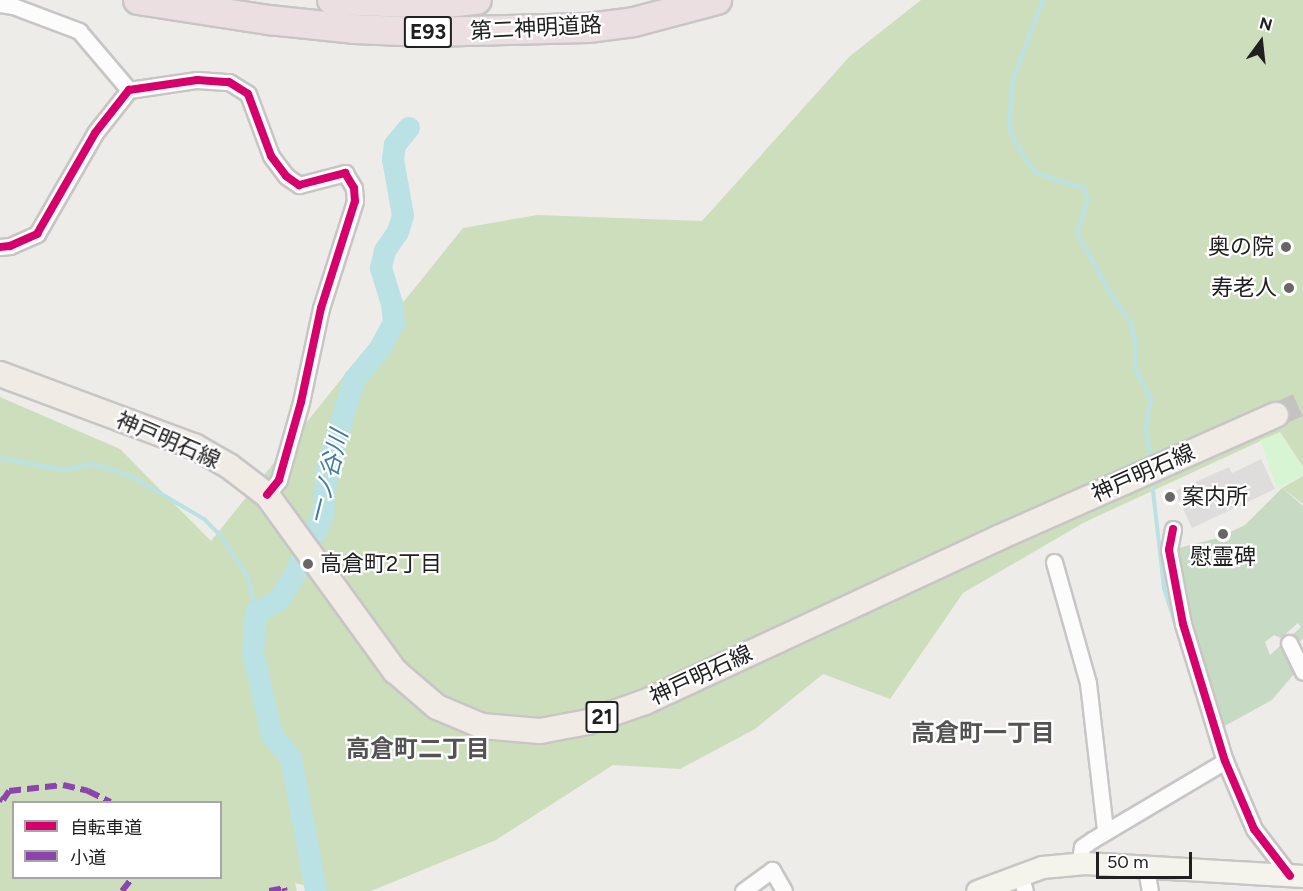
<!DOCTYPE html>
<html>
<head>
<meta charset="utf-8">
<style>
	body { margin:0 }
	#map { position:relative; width:1303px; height:891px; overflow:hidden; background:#eeece9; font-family:Figtree,"Noto Sans JP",sans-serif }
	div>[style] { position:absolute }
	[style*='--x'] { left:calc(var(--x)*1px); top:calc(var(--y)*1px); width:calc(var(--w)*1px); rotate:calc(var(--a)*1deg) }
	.forest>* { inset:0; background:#cddebc }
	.cemetery>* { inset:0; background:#c6dac4 }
	.park>* { inset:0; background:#d7f5d3 }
	.parking>* { inset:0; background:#dedddc }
	.stream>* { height:4px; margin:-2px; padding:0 2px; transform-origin:2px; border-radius:2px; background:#bae1e3 }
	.river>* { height:22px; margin:-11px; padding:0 11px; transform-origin:11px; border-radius:11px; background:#bae1e3 }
	.primary-tunnel>* { height:24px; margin-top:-12px; transform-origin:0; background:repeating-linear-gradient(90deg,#c5c3c1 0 24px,transparent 0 36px) }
	.roads { filter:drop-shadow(2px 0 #c7c6c5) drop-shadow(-2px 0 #c7c6c5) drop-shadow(0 2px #c7c6c5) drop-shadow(0 -2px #c7c6c5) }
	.street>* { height:15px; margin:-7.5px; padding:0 7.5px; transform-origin:7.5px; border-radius:7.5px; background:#fcfcfc }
	.secondary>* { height:21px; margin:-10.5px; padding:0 10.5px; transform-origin:10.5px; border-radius:10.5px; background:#f4f4ec }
	.primary>* { height:24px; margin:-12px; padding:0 12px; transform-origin:12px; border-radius:12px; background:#f1ebe6 }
	.highway>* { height:28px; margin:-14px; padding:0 14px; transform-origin:14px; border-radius:14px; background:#ebdfe2 }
	.quiet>* { height:6px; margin-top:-3px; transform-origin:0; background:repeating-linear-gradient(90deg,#8e44ad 0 12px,transparent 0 18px) }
	.cycleway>* { height:8px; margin:-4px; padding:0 4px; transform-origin:4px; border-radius:4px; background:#d6006c }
	.dots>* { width:16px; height:16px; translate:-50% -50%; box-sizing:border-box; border:3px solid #fff; border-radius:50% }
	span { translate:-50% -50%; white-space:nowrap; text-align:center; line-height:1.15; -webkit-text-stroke:4.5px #fff; paint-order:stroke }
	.shield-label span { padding:2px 4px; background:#fff; border:2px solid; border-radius:4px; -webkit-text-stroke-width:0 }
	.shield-label { font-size:21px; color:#202020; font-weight:700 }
	.street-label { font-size:22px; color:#202020 }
	.poi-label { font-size:22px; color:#202020 }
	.right { translate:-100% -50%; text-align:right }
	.left { translate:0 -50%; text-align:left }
	.water-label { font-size:24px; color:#3e7b9d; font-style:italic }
	.neighbourhood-label { font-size:24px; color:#535353; font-weight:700 }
	.legend { position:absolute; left:12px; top:801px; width:210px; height:78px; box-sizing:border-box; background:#fff; border:2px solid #a6a6a6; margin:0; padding:8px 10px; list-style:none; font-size:18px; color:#202020 }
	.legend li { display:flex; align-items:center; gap:12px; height:30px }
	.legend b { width:30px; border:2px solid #a6a6a6 }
	.north { position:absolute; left:1231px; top:12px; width:60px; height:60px; -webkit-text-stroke:4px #fff; paint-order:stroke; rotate:15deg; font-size:16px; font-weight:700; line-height:24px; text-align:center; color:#202020 }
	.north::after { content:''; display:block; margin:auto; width:21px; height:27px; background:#202020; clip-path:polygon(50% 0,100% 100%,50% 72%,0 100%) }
	.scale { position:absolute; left:1096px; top:852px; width:96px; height:27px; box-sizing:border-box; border:3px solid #202020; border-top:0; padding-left:8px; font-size:18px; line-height:21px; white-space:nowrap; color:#202020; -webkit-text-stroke:4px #fff; paint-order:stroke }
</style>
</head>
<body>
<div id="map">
	<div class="forest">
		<i style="clip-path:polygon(evenodd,921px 0,1303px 0,1303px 467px,1280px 432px,1085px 522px,963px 593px,890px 699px,823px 674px,755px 729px,680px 769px,613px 765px,496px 840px,371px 891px,327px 891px,295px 883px,297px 891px,0 891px,0 397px,120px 449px,211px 541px,463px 228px,537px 215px,702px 221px,850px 56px,921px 0,14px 802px,220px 802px,220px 878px,14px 878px,14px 802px)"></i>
		<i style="clip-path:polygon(1303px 476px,1303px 504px,1282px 488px)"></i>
	</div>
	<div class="cemetery">
		<i style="clip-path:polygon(evenodd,1282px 488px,1303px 506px,1303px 638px,1291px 652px,1299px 668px,1272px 700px,1221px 728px,1185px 607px,1174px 549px,1218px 538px,1245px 525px,1282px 488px,1298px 623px,1301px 627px,1270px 655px,1265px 642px,1274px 635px,1281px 638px,1298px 623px)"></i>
	</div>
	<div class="park">
		<i style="clip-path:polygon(1280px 433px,1303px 468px,1303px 475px,1277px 489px,1260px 440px)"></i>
	</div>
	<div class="parking">
		<i style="clip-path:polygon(1261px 459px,1275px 489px,1192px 528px,1175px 491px,1229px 467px,1232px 473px)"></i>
	</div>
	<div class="stream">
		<i style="--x:1043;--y:0;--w:85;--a:110.8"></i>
		<i style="--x:1013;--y:79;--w:49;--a:94.7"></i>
		<i style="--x:1009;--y:128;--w:34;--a:63"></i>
		<i style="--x:1024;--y:158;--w:21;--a:49"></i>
		<i style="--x:1038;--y:174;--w:50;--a:17.4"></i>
		<i style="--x:1086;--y:189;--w:14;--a:86"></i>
		<i style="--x:1087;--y:203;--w:33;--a:108"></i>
		<i style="--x:1077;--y:234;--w:73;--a:60.6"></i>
		<i style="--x:1113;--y:298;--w:31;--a:54"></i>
		<i style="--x:1131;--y:323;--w:16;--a:76"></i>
		<i style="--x:1135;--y:339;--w:29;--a:90"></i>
		<i style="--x:1135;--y:368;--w:35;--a:63"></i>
		<i style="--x:1151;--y:399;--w:29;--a:100"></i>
		<i style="--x:1146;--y:428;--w:30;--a:82"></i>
		<i style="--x:0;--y:458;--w:65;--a:10.6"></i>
		<i style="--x:64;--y:470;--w:30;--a:-12"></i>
		<i style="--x:93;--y:464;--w:40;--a:18"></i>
		<i style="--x:131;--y:476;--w:85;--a:30.5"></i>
		<i style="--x:204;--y:519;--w:24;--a:45"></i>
		<i style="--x:221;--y:536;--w:49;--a:56.6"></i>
		<i style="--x:248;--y:577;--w:37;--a:77"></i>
		<i style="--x:1152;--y:482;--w:107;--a:83.5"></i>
		<i style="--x:1164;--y:588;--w:172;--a:72.7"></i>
		<i style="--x:1226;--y:781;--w:50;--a:67.6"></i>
		<i style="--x:1248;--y:834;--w:38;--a:53"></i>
	</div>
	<div class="river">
		<i style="--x:316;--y:891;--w:135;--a:-100.6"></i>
		<i style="--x:291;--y:758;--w:30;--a:-130"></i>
		<i style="--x:272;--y:735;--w:84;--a:-103"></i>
		<i style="--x:253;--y:653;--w:40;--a:-85.7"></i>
		<i style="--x:256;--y:613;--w:26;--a:-29"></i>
		<i style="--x:279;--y:600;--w:26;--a:-58"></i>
		<i style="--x:293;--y:578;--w:70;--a:-64.5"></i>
		<i style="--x:323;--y:515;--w:45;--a:-84.9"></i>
		<i style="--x:327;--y:470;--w:94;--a:-73.3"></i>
		<i style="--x:354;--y:380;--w:39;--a:-50"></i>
		<i style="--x:379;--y:350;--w:31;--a:-61"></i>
		<i style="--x:394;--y:323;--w:19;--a:-96"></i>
		<i style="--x:392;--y:304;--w:38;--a:-107"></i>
		<i style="--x:381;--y:268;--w:17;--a:-77"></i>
		<i style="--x:385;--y:251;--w:23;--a:-56"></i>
		<i style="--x:398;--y:232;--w:17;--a:-73"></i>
		<i style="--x:403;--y:216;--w:58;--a:-100"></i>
		<i style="--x:393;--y:159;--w:14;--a:-82"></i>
		<i style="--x:395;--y:145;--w:22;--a:-51"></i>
	</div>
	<div class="primary-tunnel">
		<i style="--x:1276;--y:415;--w:30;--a:-24"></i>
	</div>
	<div class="roads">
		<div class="street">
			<i style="--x:0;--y:4;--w:13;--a:9"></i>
			<i style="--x:13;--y:6;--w:71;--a:20.7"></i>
			<i style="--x:79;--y:31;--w:77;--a:49.7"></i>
			<i style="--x:0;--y:247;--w:10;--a:-6"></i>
			<i style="--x:10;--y:246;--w:30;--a:-24"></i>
			<i style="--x:37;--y:234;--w:116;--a:-60.1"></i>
			<i style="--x:95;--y:133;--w:55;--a:-51.7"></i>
			<i style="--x:129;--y:90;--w:69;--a:-8.4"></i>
			<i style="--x:197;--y:80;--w:32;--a:4"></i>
			<i style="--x:229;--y:82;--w:22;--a:32"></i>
			<i style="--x:248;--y:94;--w:66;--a:69.6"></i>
			<i style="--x:271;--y:156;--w:25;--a:53"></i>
			<i style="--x:286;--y:176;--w:16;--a:35"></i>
			<i style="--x:299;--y:185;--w:48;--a:-14.6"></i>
			<i style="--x:345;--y:173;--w:17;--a:59"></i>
			<i style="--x:354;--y:188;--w:13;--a:86"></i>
			<i style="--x:355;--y:201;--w:112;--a:107.6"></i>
			<i style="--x:321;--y:308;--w:96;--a:102"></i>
			<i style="--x:301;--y:402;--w:81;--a:105.8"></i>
			<i style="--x:279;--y:480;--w:19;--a:129"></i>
			<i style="--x:1173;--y:529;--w:21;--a:101"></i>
			<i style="--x:1169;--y:550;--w:75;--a:79.3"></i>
			<i style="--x:1183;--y:624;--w:143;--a:73"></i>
			<i style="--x:1225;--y:761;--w:74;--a:66.9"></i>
			<i style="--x:1254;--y:829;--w:59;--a:52.5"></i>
			<i style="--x:1054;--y:562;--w:126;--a:74.3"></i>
			<i style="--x:1088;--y:683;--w:149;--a:83.4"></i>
			<i style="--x:1289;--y:643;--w:32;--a:64"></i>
			<i style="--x:1085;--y:863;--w:10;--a:-114"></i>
			<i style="--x:1081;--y:854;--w:7;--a:-82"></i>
			<i style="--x:1082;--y:847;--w:12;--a:-35"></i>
			<i style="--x:1092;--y:840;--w:155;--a:-30.7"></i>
			<i style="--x:1146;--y:869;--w:22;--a:80"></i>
			<i style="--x:1020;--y:874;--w:18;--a:74"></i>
			<i style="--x:743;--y:891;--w:36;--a:-36"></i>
			<i style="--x:772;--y:870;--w:24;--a:60"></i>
		</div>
		<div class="secondary">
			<i style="--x:977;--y:891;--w:69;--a:-20.3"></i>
			<i style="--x:1042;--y:867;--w:43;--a:-5.3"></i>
			<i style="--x:1085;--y:863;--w:218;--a:3.4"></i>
		</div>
		<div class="primary">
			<i style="--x:0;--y:374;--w:207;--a:20.4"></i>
			<i style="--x:194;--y:446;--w:40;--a:29.7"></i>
			<i style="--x:229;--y:466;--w:48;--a:37.3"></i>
			<i style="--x:267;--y:495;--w:218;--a:54"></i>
			<i style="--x:395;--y:671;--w:55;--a:40.6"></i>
			<i style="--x:437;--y:707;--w:49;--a:22.9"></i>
			<i style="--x:482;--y:726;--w:58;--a:4.9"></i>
			<i style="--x:540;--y:731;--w:49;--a:-10.6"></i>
			<i style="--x:588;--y:722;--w:60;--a:-19.3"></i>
			<i style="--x:645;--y:702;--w:389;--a:-24.9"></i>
			<i style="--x:998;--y:538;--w:304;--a:-23.9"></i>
		</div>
		<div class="highway">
			<i style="--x:138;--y:0;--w:133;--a:8.7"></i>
			<i style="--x:269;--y:20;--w:85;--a:6"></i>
			<i style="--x:354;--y:29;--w:73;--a:2.4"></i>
			<i style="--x:427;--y:32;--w:161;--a:-1.4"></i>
			<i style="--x:588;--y:28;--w:46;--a:-7.4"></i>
			<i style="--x:634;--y:22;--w:86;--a:-14.8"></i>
			<i style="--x:332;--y:0;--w:106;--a:2.2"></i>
			<i style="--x:438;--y:4;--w:39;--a:-6"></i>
		</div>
	</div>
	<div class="quiet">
		<i style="--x:0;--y:799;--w:3;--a:18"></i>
		<i style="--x:3;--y:800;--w:11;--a:-56"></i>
		<i style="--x:9;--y:791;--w:54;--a:-6.3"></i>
		<i style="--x:63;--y:785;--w:26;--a:13"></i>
		<i style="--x:88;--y:791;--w:25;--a:26"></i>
		<i style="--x:122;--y:891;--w:16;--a:-52"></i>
		<i style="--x:269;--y:891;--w:15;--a:-11"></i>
		<i style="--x:284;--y:888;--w:3;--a:72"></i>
	</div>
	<div class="cycleway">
		<i style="--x:0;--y:247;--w:10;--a:-6"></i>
		<i style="--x:10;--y:246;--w:30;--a:-24"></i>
		<i style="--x:37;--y:234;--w:116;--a:-60.1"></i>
		<i style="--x:95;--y:133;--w:55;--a:-51.7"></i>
		<i style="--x:129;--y:90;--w:69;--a:-8.4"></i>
		<i style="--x:197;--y:80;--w:32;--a:4"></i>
		<i style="--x:229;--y:82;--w:22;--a:32"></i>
		<i style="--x:248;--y:94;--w:66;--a:69.6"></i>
		<i style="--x:271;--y:156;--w:25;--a:53"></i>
		<i style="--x:286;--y:176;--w:16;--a:35"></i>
		<i style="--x:299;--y:185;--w:48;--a:-14.6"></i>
		<i style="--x:345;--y:173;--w:17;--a:59"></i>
		<i style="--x:354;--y:188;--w:13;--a:86"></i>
		<i style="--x:355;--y:201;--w:112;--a:107.6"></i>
		<i style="--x:321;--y:308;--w:96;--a:102"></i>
		<i style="--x:301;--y:402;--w:81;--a:105.8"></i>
		<i style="--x:279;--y:480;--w:19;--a:129"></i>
		<i style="--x:1173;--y:529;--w:21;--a:101"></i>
		<i style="--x:1169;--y:550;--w:75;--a:79.3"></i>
		<i style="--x:1183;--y:624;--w:143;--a:73"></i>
		<i style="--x:1225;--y:761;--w:74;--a:66.9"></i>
		<i style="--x:1254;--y:829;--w:59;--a:52.5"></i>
	</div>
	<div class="dots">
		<i style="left:1286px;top:247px;background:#686766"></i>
		<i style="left:1289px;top:288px;background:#686766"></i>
		<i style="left:1170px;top:497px;background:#686766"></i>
		<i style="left:1223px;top:534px;background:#686766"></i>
		<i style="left:308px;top:564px;background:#686766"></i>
	</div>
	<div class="shield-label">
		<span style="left:428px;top:32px">E93</span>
		<span style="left:602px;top:717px">21</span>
	</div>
	<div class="street-label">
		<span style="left:536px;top:28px;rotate:-3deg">第二神明道路</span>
		<span style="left:168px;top:440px;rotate:23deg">神戸明石線</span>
		<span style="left:1143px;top:473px;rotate:-24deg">神戸明石線</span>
		<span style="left:701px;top:675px;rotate:-25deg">神戸明石線</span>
	</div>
	<div class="poi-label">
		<span class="right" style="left:1274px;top:247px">奥の院</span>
		<span class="right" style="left:1277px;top:288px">寿老人</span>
		<span class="left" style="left:1182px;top:497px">案内所</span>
		<span style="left:1223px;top:557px">慰霊碑</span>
		<span class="left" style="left:320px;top:564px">高倉町2丁目</span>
	</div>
	<div class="water-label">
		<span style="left:328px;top:477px;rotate:-76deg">一ノ谷川</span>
	</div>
	<div class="neighbourhood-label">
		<span style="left:983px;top:733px">高倉町一丁目</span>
		<span style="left:418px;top:749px">高倉町二丁目</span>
	</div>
	<ul class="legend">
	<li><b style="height:8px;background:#d6006c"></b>自転車道</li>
	<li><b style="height:8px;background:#8e44ad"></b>小道</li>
	</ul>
	<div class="north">N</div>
	<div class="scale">50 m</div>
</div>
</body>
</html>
